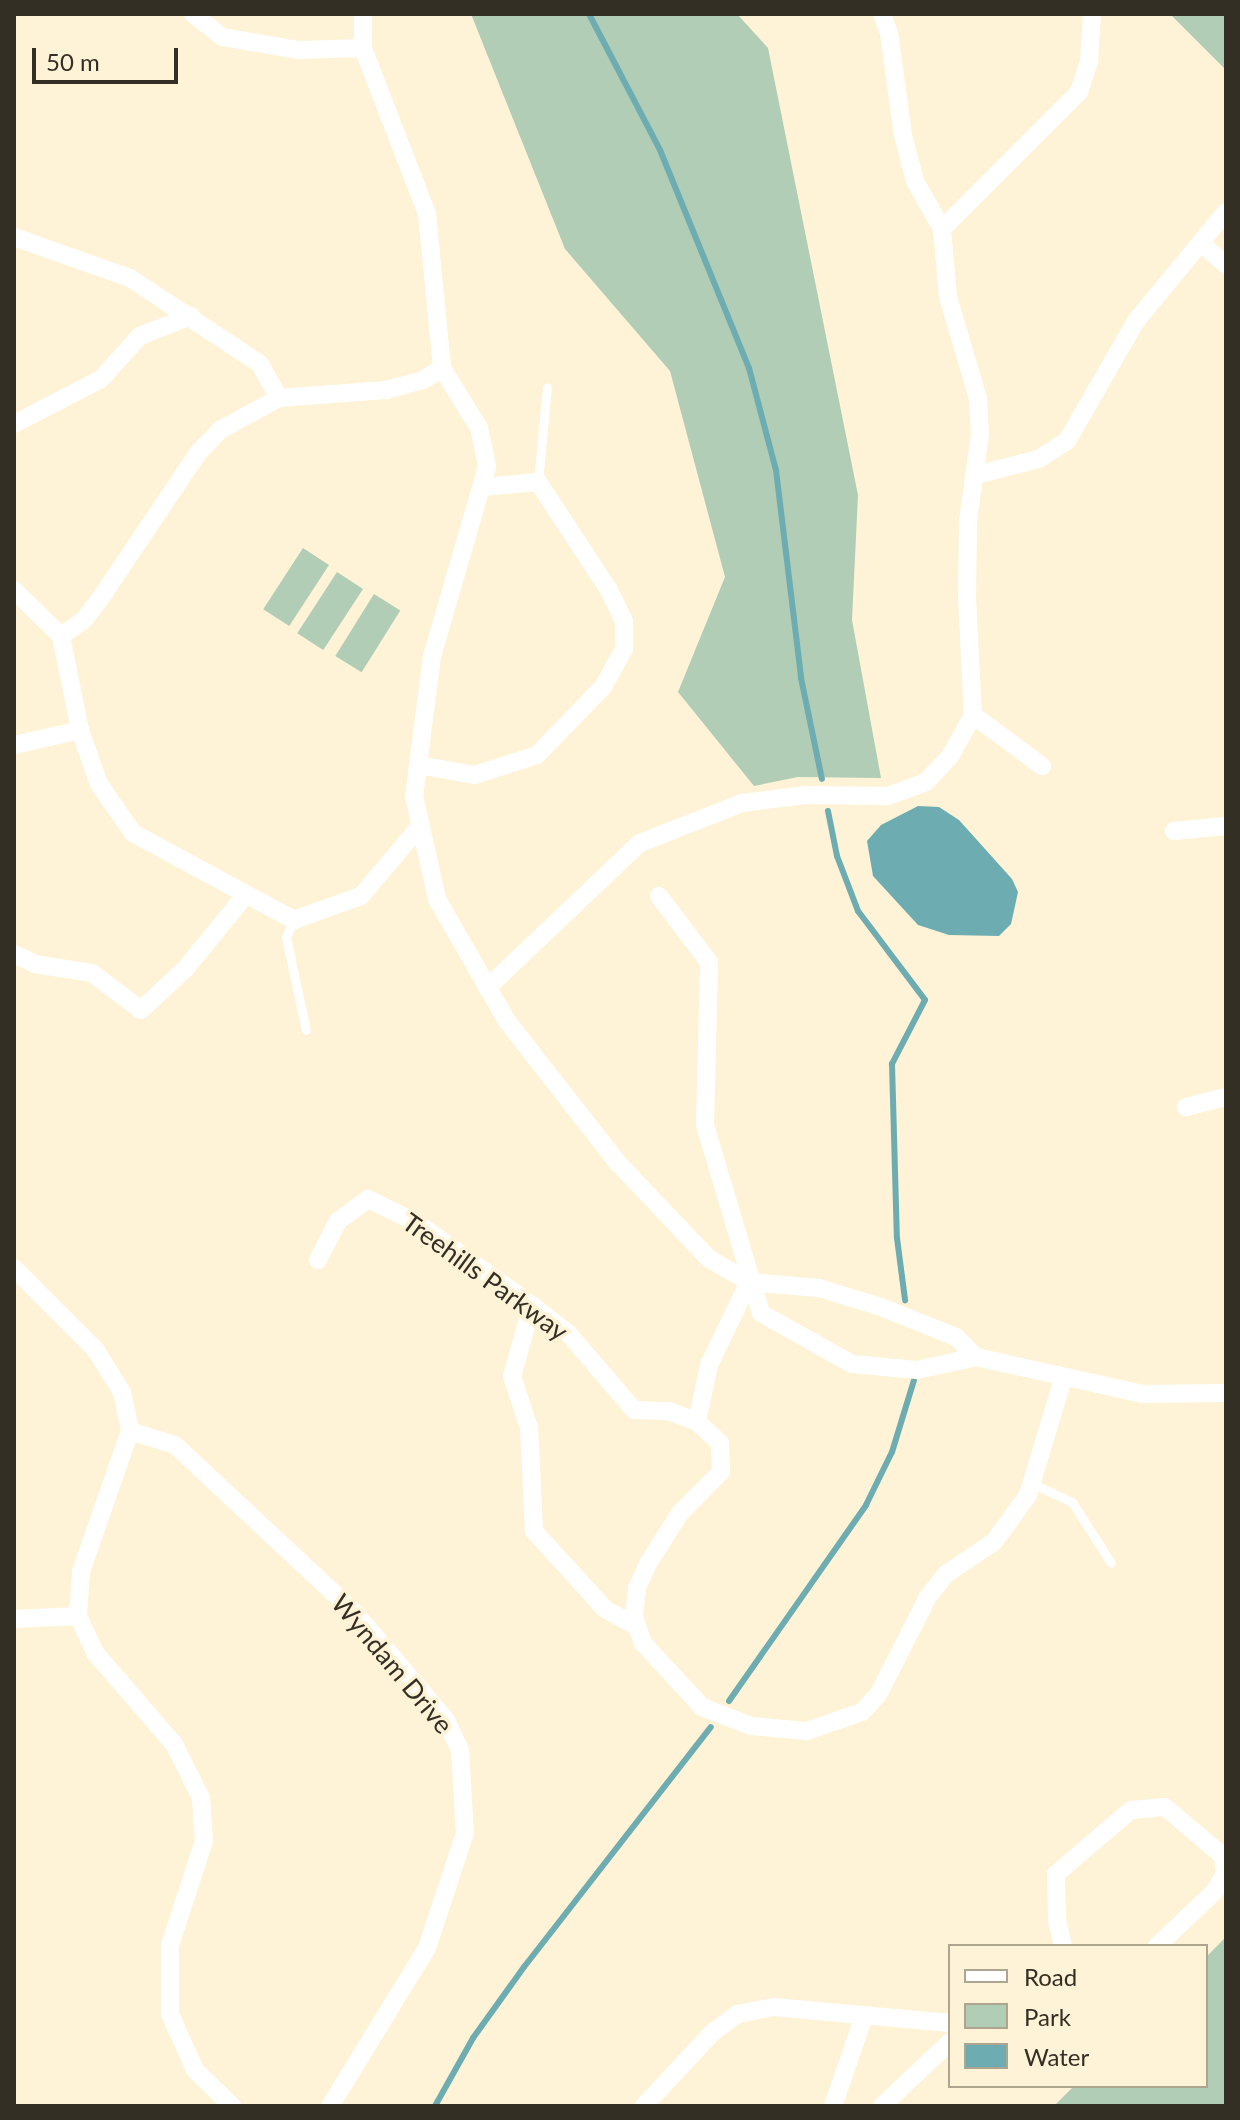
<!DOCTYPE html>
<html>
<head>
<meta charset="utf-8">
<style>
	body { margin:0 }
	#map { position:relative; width:1240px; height:2120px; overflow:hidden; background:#fef3d6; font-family:Lato,sans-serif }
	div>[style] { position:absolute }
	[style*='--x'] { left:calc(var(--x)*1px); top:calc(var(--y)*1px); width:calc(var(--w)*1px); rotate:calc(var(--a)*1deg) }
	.green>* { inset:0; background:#b1cdb5; transform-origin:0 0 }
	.water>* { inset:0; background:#6dadb1 }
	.stream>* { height:6px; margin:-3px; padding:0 3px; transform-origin:3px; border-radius:3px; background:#6dadb1 }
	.service>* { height:9px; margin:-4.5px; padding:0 4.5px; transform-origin:4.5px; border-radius:4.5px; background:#fff }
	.minor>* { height:18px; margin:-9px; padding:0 9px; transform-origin:9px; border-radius:9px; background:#fff }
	span { translate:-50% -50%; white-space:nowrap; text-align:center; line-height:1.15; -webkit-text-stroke:7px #fef3d6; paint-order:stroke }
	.street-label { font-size:26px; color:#332f24 }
	.frame { position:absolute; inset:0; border:16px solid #332f24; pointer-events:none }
	.legend { position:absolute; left:948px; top:1944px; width:260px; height:144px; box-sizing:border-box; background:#fef3d6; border:2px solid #ada58f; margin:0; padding:10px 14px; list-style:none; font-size:24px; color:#332f24 }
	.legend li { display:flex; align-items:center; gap:16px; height:40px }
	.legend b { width:40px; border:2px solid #ada58f }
	.scale { position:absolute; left:32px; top:48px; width:146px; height:36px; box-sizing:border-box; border:4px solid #332f24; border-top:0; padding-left:10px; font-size:24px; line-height:28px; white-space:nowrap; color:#332f24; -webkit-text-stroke:6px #fef3d6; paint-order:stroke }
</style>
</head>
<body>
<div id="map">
	<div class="green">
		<i style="clip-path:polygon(471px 14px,737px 14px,768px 48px,858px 495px,852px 620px,881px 778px,798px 777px,754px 786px,678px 692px,725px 577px,670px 371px,565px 249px)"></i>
		<i style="clip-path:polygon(1170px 14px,1226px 14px,1226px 70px)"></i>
		<i style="left:303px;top:548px;width:31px;height:73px;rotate:33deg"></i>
		<i style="left:337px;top:572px;width:31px;height:73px;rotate:33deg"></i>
		<i style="left:374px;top:594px;width:31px;height:73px;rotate:32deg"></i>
		<i style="clip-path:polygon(1226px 1937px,1226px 2106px,1054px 2106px,1074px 2086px,1206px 2086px,1206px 1957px)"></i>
	</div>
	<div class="water">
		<i style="clip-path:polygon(918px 806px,939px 807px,959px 820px,1012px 879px,1018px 892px,1011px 924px,999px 936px,949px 935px,918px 925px,873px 876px,867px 841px,881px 825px)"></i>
	</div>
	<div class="stream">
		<i style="--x:589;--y:14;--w:153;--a:62.4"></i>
		<i style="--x:660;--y:150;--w:235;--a:67.8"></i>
		<i style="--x:749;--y:368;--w:106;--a:75.2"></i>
		<i style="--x:776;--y:470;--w:209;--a:83.1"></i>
		<i style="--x:801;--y:678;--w:103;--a:78.3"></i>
		<i style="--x:828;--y:811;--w:46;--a:78.7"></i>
		<i style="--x:837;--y:856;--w:59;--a:69.1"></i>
		<i style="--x:858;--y:911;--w:111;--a:53"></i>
		<i style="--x:925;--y:1000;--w:72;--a:117.3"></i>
		<i style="--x:892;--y:1064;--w:174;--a:88.4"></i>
		<i style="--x:897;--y:1238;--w:63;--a:82.6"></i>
		<i style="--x:729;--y:1701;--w:239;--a:-55"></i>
		<i style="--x:866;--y:1505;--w:59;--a:-63.9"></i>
		<i style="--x:892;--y:1452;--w:75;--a:-73"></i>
		<i style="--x:435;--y:2106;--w:78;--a:-60.8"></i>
		<i style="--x:473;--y:2038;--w:87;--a:-54.3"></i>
		<i style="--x:524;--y:1967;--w:304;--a:-52.1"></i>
	</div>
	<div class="service">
		<i style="--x:538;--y:482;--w:95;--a:-84.6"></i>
		<i style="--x:294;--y:920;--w:19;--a:115"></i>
		<i style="--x:286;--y:937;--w:95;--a:77.9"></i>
		<i style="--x:1033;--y:1484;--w:43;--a:24.8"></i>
		<i style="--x:1072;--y:1502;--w:72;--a:57.4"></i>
	</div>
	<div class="minor">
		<i style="--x:193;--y:14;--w:37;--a:38"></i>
		<i style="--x:222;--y:37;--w:78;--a:9.6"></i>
		<i style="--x:299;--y:50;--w:64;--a:-1.8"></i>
		<i style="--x:363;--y:14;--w:34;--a:90"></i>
		<i style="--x:363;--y:48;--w:178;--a:68.9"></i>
		<i style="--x:427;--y:214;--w:155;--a:84.4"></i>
		<i style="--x:442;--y:368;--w:70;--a:58.3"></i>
		<i style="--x:479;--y:428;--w:40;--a:78"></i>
		<i style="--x:487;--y:467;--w:197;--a:106.2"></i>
		<i style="--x:432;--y:656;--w:141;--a:97.3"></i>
		<i style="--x:414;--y:796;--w:106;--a:77.4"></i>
		<i style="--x:437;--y:899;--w:141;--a:60.2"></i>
		<i style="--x:507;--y:1021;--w:180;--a:52"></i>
		<i style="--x:618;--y:1163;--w:131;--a:46.5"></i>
		<i style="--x:708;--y:1258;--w:48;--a:30.3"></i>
		<i style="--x:749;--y:1282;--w:70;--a:4.9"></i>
		<i style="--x:819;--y:1288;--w:65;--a:17"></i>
		<i style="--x:881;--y:1307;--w:81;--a:21.8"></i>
		<i style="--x:956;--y:1337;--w:28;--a:45"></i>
		<i style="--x:882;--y:14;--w:20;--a:70"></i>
		<i style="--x:889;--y:33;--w:103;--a:82.2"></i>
		<i style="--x:903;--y:135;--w:48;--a:75.4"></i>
		<i style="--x:915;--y:181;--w:55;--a:60.6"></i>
		<i style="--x:942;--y:229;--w:68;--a:85"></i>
		<i style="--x:948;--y:297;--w:105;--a:73.5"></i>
		<i style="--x:978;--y:398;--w:36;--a:87"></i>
		<i style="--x:980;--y:434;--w:87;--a:97.9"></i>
		<i style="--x:968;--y:520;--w:78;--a:90.7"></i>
		<i style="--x:967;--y:598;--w:117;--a:87.1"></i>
		<i style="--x:973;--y:715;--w:86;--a:36.5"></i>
		<i style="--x:942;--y:229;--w:194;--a:-45"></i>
		<i style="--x:1079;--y:92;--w:33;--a:-72"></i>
		<i style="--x:1089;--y:61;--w:47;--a:-86.3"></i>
		<i style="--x:14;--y:237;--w:123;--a:19.5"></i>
		<i style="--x:130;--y:278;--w:156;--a:33.5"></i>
		<i style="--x:260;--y:364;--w:39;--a:61"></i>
		<i style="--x:279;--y:398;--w:107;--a:-4.3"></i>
		<i style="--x:386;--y:390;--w:38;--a:-15"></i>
		<i style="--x:423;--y:380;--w:22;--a:-32"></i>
		<i style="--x:1202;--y:244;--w:32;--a:41"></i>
		<i style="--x:14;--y:424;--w:98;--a:-27.3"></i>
		<i style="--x:101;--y:379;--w:58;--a:-47.8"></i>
		<i style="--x:140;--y:336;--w:55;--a:-21.4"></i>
		<i style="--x:976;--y:475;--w:65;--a:-14.3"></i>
		<i style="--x:1039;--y:459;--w:33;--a:-33"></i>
		<i style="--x:1067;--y:441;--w:138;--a:-60.1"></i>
		<i style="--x:1136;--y:321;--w:141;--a:-50.5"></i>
		<i style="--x:14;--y:590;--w:66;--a:44.4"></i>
		<i style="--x:61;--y:636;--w:96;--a:78.6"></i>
		<i style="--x:80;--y:730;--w:57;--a:70.6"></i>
		<i style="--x:99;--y:784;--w:60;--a:55.2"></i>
		<i style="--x:133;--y:833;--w:183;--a:28.4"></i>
		<i style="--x:294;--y:920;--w:71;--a:-19.7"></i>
		<i style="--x:361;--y:896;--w:93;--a:-49.8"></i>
		<i style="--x:61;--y:636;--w:28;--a:-35"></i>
		<i style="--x:84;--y:620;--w:34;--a:-53"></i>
		<i style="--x:104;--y:593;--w:169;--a:-56.1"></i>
		<i style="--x:198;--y:453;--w:32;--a:-46"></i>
		<i style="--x:220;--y:430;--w:67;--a:-28.5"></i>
		<i style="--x:14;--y:745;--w:68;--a:-12.8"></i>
		<i style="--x:418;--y:765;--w:58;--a:10"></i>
		<i style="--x:475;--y:775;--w:65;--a:-17.9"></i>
		<i style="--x:537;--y:755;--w:95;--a:-45.9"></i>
		<i style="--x:603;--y:687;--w:43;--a:-61.1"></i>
		<i style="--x:624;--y:649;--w:28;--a:-90"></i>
		<i style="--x:624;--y:621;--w:34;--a:-116"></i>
		<i style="--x:609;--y:590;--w:129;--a:-123.3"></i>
		<i style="--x:538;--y:482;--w:56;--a:174.9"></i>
		<i style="--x:1174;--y:831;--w:52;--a:-5.5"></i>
		<i style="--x:659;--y:896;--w:83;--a:52.9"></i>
		<i style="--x:709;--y:962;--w:163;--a:91.4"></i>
		<i style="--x:705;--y:1125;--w:196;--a:73.4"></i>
		<i style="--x:761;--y:1313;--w:104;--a:29.3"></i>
		<i style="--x:852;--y:1364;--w:65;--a:5.3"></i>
		<i style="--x:917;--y:1370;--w:60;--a:-12.4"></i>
		<i style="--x:976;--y:1357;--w:171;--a:12.5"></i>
		<i style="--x:1143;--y:1394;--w:83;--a:-0.7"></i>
		<i style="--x:14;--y:954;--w:23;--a:25"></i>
		<i style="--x:35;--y:964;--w:58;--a:9"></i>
		<i style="--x:92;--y:973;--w:61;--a:37.1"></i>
		<i style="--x:141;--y:1010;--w:62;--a:-43"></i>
		<i style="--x:186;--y:968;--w:92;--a:-50.8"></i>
		<i style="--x:487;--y:988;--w:211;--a:-43.5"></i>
		<i style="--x:640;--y:843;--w:110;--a:-21.4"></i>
		<i style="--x:742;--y:803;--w:64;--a:-7.2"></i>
		<i style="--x:805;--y:795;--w:83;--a:0.7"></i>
		<i style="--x:888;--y:796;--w:40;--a:-20.2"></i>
		<i style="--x:926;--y:782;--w:37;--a:-47"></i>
		<i style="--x:951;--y:755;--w:46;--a:-61.2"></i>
		<i style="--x:1186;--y:1107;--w:41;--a:-14"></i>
		<i style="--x:318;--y:1260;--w:44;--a:-62.9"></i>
		<i style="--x:338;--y:1221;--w:37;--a:-36"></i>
		<i style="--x:368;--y:1199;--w:55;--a:26.1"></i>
		<i style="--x:417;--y:1223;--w:141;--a:35.5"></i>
		<i style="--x:532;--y:1305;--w:46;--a:37.9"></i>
		<i style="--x:568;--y:1333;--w:101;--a:49.4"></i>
		<i style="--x:634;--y:1410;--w:35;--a:2"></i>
		<i style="--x:669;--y:1411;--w:30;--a:21"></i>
		<i style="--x:697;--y:1422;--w:31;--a:42"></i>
		<i style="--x:720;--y:1443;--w:29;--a:88"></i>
		<i style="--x:721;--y:1472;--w:58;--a:135"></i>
		<i style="--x:680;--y:1513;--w:58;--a:122.3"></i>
		<i style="--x:649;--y:1562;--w:29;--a:115"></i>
		<i style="--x:637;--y:1588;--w:29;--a:96"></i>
		<i style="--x:634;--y:1617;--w:28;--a:71"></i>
		<i style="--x:643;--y:1643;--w:87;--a:47.3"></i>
		<i style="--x:702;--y:1707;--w:53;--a:21.2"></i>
		<i style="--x:751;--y:1726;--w:56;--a:5.1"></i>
		<i style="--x:807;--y:1731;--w:58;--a:-19.1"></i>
		<i style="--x:862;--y:1712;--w:23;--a:-47"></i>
		<i style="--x:878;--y:1695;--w:110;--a:-63"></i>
		<i style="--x:928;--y:1597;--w:29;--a:-52"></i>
		<i style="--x:946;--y:1574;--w:58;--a:-33.7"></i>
		<i style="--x:994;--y:1542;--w:58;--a:-54.1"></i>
		<i style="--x:1028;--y:1495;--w:121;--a:-73.2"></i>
		<i style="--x:14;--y:1268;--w:115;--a:45"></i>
		<i style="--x:95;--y:1349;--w:51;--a:57.9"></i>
		<i style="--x:122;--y:1392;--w:40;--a:78"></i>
		<i style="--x:130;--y:1431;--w:149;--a:109.2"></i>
		<i style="--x:81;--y:1572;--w:44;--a:93.9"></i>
		<i style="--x:78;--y:1616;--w:42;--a:64.7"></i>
		<i style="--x:96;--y:1654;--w:119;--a:49.1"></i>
		<i style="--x:174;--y:1744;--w:60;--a:63.4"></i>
		<i style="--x:201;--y:1798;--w:43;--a:86"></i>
		<i style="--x:204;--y:1841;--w:109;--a:108.1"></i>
		<i style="--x:170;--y:1945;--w:69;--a:90"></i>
		<i style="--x:170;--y:2014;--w:61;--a:65.9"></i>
		<i style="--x:195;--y:2070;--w:52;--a:44.2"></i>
		<i style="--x:532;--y:1305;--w:74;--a:105.7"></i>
		<i style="--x:512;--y:1376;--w:55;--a:71.9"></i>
		<i style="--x:529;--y:1428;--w:103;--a:87.2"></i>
		<i style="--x:534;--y:1531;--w:105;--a:47.7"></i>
		<i style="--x:605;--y:1609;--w:35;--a:29"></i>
		<i style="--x:697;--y:1422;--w:58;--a:-78.1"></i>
		<i style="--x:709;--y:1365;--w:92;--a:-64.3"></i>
		<i style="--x:130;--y:1431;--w:47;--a:17.3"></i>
		<i style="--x:175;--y:1445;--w:249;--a:43"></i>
		<i style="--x:357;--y:1615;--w:138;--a:49.7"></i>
		<i style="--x:446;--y:1720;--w:33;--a:65"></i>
		<i style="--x:460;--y:1750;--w:83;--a:86.6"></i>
		<i style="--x:465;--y:1833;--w:121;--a:108.3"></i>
		<i style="--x:427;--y:1948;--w:185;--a:121.5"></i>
		<i style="--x:14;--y:1619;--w:64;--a:-2.7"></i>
		<i style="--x:1063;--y:1946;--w:26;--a:-103"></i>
		<i style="--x:1057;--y:1921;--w:47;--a:-91.2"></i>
		<i style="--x:1056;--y:1874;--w:99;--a:-40.5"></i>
		<i style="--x:1131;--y:1810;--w:34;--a:-5"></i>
		<i style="--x:1165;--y:1807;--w:76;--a:40.2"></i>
		<i style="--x:1223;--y:1856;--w:18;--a:84"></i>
		<i style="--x:1225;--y:1874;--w:21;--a:121"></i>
		<i style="--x:1214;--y:1892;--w:79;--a:136.5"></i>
		<i style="--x:644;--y:2106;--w:101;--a:-47"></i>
		<i style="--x:713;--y:2032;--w:31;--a:-36"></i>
		<i style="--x:738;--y:2014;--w:37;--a:-11"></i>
		<i style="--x:774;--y:2007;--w:177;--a:5.2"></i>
		<i style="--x:833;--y:2106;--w:92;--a:-71"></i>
		<i style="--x:882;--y:2106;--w:93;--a:-43.3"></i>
	</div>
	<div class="street-label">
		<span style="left:485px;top:1277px;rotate:36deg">Treehills Parkway</span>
		<span style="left:392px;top:1664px;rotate:50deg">Wyndam Drive</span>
	</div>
	<div class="frame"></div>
	<ul class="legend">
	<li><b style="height:10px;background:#fff"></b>Road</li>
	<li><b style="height:22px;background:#b1cdb5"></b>Park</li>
	<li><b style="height:22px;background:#6dadb1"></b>Water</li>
	</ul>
	<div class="scale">50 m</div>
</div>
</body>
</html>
